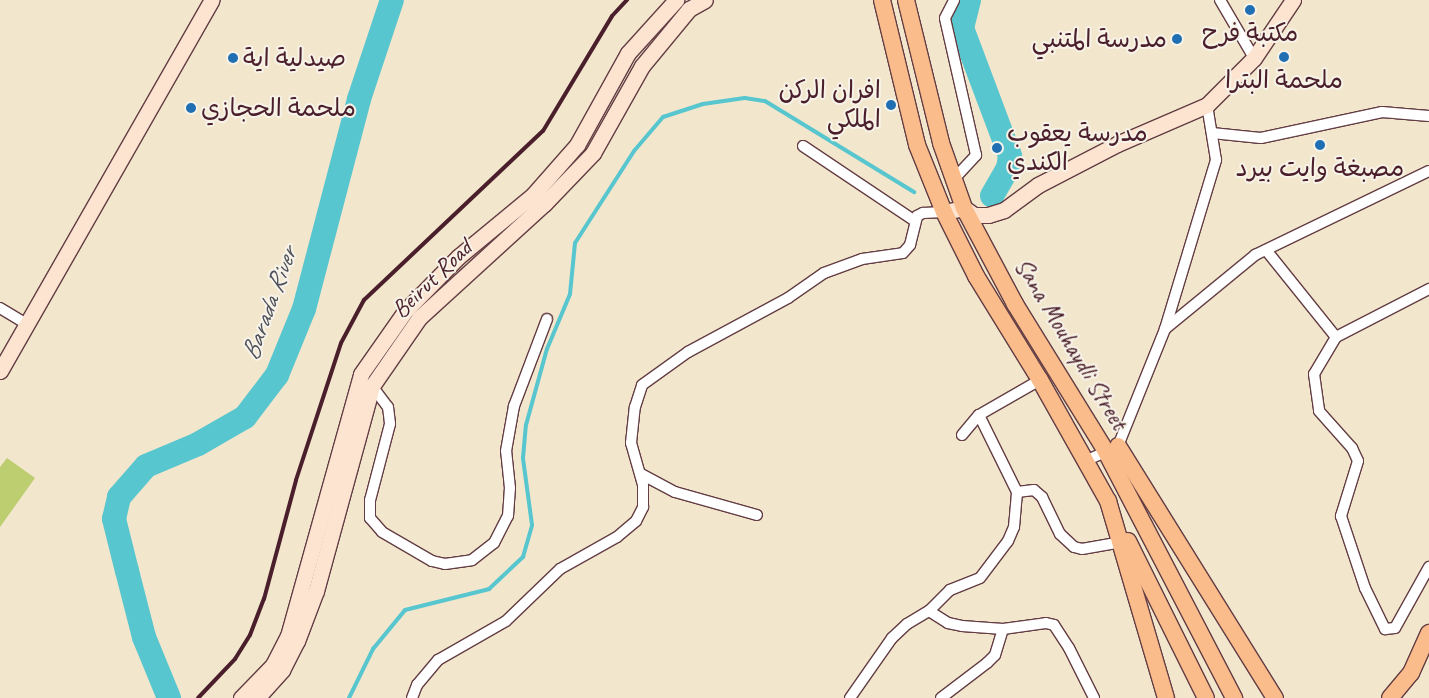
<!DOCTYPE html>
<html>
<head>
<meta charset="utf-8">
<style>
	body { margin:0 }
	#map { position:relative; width:1429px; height:698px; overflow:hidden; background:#f2e6cd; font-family:Caveat,"Playpen Sans Arabic",sans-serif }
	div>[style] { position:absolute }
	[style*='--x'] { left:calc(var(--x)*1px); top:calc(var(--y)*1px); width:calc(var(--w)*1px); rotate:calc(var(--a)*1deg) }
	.green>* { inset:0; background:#bcce70 }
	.stream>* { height:4px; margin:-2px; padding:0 2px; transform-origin:2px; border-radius:2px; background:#58c6ce }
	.river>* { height:24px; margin:-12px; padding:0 12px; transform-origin:12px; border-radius:12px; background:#58c6ce }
	.roads { filter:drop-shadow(1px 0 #633d43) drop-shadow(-1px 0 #633d43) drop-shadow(0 1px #633d43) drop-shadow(0 -1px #633d43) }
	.street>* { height:10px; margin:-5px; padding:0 5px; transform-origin:5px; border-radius:5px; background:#fff }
	.secondary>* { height:15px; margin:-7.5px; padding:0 7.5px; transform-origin:7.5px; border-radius:7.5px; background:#fde4d1 }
	.primary>* { height:16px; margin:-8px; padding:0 8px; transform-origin:8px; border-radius:8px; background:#fabc8b }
	.rail>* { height:4px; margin:-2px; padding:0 2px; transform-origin:2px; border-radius:2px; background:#4a1f2b }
	.dots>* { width:14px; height:14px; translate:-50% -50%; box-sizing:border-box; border:2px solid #f7f3e8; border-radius:50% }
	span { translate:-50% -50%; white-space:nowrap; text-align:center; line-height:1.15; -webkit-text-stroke:4px #f7f3e8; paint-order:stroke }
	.poi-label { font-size:25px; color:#4a1f2b }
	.right { translate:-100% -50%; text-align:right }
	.left { translate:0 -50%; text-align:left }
	.street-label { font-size:25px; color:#4a1f2b }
	.water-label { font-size:26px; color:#4e515c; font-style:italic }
</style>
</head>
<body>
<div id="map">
	<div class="green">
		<i style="clip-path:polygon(7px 458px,35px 478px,0 527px,0 467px)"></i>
	</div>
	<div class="stream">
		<i style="--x:349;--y:698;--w:55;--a:-63.9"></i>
		<i style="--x:373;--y:649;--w:50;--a:-50.6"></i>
		<i style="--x:405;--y:610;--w:87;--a:-14"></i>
		<i style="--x:489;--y:589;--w:47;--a:-43.3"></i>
		<i style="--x:523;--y:557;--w:33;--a:-74"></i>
		<i style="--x:532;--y:525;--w:68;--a:-97.7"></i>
		<i style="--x:523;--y:458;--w:33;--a:-85"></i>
		<i style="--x:526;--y:425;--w:79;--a:-74.6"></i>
		<i style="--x:547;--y:349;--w:60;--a:-67.3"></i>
		<i style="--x:570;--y:294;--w:51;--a:-84.4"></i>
		<i style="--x:575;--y:243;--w:109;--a:-57.3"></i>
		<i style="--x:634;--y:151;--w:45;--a:-49.5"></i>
		<i style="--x:663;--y:117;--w:42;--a:-18"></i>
		<i style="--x:703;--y:104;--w:42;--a:-8.1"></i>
		<i style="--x:745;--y:98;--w:20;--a:9"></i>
		<i style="--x:765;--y:101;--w:175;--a:31.4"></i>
	</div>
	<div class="river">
		<i style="--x:969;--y:0;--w:29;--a:104"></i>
		<i style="--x:962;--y:28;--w:137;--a:69.4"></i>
		<i style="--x:1010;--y:156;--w:12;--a:99"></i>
		<i style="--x:1008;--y:168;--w:32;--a:120"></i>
		<i style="--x:169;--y:698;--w:66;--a:-112.3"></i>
		<i style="--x:144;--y:637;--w:68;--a:-104.4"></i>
		<i style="--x:127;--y:571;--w:54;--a:-104"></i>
		<i style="--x:114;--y:519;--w:23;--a:-77"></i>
		<i style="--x:119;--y:497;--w:41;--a:-48.9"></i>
		<i style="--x:146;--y:466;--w:56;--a:-22.9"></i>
		<i style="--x:198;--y:444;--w:54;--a:-29.9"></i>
		<i style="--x:245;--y:417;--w:53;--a:-52.7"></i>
		<i style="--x:277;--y:375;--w:71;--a:-67.8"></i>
		<i style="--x:304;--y:309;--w:217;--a:-75.3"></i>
		<i style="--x:359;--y:99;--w:104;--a:-71.6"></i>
	</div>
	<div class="roads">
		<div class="street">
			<i style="--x:1220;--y:0;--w:67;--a:59.6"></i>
			<i style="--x:1212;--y:133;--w:49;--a:5.8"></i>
			<i style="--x:1261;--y:138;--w:124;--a:-12.1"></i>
			<i style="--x:1382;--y:112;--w:47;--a:4.9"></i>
			<i style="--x:803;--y:146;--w:135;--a:33.8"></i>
			<i style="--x:953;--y:180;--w:34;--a:-47"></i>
			<i style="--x:976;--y:155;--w:140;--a:-102.8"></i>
			<i style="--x:945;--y:18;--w:20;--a:-63"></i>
			<i style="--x:1266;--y:250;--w:112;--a:51.2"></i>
			<i style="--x:1336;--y:337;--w:43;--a:120.7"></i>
			<i style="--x:1314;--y:374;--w:37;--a:82"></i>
			<i style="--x:1319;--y:411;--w:50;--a:48.3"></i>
			<i style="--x:1352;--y:448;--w:14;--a:65"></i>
			<i style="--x:1358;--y:461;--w:58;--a:107.2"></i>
			<i style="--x:1341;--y:516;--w:76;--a:71.6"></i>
			<i style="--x:1365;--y:588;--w:46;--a:64"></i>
			<i style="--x:1385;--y:629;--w:10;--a:-6"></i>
			<i style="--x:1395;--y:628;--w:70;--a:-60.9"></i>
			<i style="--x:0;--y:308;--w:31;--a:31"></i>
			<i style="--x:1165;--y:329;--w:117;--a:-39.4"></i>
			<i style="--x:1255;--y:255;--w:193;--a:-25.8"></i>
			<i style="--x:1336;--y:337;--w:105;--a:-27.3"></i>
			<i style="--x:372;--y:386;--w:26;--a:53"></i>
			<i style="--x:388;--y:407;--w:17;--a:83"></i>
			<i style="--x:390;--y:424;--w:79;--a:104.7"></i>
			<i style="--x:370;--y:500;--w:18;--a:90"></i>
			<i style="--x:370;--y:518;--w:18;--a:49"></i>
			<i style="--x:382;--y:532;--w:58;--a:30.1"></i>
			<i style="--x:432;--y:561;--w:13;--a:13"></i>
			<i style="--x:445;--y:564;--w:27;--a:-8"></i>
			<i style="--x:472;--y:560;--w:28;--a:-38"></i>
			<i style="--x:494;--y:543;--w:30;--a:-63"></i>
			<i style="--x:508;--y:516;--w:28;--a:-86"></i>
			<i style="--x:510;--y:488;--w:37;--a:-96"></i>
			<i style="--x:506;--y:451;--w:46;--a:-79.9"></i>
			<i style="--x:514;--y:406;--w:93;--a:-69.2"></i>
			<i style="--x:962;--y:435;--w:26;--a:-50"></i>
			<i style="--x:979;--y:415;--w:70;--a:-29.8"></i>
			<i style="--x:1085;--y:461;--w:36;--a:-24"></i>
			<i style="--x:1118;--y:446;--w:126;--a:-68.1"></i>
			<i style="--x:1165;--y:329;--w:177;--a:-73.2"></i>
			<i style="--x:1216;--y:160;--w:56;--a:-99.3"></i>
			<i style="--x:641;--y:474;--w:38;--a:28"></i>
			<i style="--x:675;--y:492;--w:85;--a:15.7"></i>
			<i style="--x:1017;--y:492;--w:17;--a:-7"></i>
			<i style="--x:1034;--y:490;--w:11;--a:41"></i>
			<i style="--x:1042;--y:497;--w:41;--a:64.1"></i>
			<i style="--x:1060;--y:534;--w:19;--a:43"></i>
			<i style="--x:1074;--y:547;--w:8;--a:14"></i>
			<i style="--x:1082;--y:549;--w:39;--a:-10"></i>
			<i style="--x:929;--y:611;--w:22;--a:32"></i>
			<i style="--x:948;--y:623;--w:14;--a:12"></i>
			<i style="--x:962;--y:626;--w:41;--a:4.2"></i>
			<i style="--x:1003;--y:629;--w:43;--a:-7.9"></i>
			<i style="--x:1046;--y:623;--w:8;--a:14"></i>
			<i style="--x:1054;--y:625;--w:27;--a:57"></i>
			<i style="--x:1069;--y:648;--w:56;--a:63.4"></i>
			<i style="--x:412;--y:698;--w:14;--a:-69"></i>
			<i style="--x:417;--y:685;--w:33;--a:-50"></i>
			<i style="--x:438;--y:660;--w:78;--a:-29.8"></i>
			<i style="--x:506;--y:621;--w:75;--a:-43.9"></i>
			<i style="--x:560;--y:569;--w:65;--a:-29.3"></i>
			<i style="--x:617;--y:537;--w:25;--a:-40"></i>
			<i style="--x:636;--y:521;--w:16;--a:-63"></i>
			<i style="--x:643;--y:507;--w:22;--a:-90"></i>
			<i style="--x:643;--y:485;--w:44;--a:-105.9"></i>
			<i style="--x:631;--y:443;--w:36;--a:-84"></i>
			<i style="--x:635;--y:407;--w:23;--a:-72"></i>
			<i style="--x:642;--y:385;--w:57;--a:-35.7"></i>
			<i style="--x:688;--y:352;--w:114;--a:-28.4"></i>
			<i style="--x:788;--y:298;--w:44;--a:-34.8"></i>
			<i style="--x:824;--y:273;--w:40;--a:-20.2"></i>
			<i style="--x:862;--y:259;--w:41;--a:-8.3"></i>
			<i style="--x:903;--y:253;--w:11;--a:-49"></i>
			<i style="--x:910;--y:245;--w:30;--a:-76"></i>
			<i style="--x:917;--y:216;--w:7;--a:-27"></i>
			<i style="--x:923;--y:213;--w:21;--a:-3"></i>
			<i style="--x:850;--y:698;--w:73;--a:-55"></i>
			<i style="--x:892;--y:638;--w:21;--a:-43"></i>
			<i style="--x:907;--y:624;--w:26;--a:-31"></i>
			<i style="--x:929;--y:611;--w:30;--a:-45"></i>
			<i style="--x:950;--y:590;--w:32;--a:-22"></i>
			<i style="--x:980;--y:578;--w:46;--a:-52.9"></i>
			<i style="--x:1008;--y:541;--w:15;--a:-67"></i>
			<i style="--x:1014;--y:527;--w:35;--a:-85"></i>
			<i style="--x:1017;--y:492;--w:86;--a:-116.3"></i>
			<i style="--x:941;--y:698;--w:58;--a:-37.3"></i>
			<i style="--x:987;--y:663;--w:11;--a:-45"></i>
			<i style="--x:995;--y:655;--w:27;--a:-73"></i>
		</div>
		<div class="secondary">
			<i style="--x:944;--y:212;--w:20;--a:-11"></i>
			<i style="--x:964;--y:208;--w:12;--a:35"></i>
			<i style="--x:974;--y:215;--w:14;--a:0"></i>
			<i style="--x:988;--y:215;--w:17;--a:-17"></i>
			<i style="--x:1004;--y:210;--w:42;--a:-36.3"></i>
			<i style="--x:1038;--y:185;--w:89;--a:-27.4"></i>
			<i style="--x:1117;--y:144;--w:98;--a:-23.4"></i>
			<i style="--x:1207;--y:105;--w:66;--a:-45"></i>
			<i style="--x:1254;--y:58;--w:70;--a:-56.1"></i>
			<i style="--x:0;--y:371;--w:427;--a:-60.3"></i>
			<i style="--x:241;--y:698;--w:46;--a:-45.9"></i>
			<i style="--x:273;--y:665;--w:33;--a:-63"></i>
			<i style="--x:288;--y:636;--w:272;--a:-74.4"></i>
			<i style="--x:361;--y:374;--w:78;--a:-54.9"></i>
			<i style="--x:406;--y:310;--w:74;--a:-45.5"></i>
			<i style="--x:458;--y:257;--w:97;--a:-39.6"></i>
			<i style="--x:533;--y:195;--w:67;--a:-48.7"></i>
			<i style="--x:577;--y:145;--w:105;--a:-61"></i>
			<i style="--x:628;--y:53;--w:72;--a:-47.8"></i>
			<i style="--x:257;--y:698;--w:38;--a:-48"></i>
			<i style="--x:282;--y:670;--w:33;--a:-63"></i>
			<i style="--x:297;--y:641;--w:53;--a:-69.2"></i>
			<i style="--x:316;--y:591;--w:213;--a:-74.7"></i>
			<i style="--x:372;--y:386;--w:83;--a:-55.3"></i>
			<i style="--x:419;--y:318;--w:169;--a:-42.4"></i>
			<i style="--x:544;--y:204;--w:71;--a:-46.1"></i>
			<i style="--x:593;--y:153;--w:100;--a:-60.6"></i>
			<i style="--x:642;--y:66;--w:74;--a:-50.5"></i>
			<i style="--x:689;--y:9;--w:18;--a:-29"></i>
		</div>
		<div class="primary">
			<i style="--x:882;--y:0;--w:149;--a:76.4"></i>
			<i style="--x:917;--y:145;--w:72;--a:68.1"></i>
			<i style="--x:944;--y:212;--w:72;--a:63.4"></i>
			<i style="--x:976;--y:276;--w:122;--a:58.4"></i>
			<i style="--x:1040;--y:380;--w:139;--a:60.7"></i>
			<i style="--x:1108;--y:501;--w:205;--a:73.6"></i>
			<i style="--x:906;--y:0;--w:147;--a:76.2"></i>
			<i style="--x:941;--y:143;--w:69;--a:70.5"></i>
			<i style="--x:964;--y:208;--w:109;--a:62"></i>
			<i style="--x:1015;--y:304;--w:172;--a:58.3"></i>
			<i style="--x:1105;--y:450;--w:280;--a:62.5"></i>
			<i style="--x:1118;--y:446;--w:297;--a:58.1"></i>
			<i style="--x:1128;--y:541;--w:175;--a:63.6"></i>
			<i style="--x:1390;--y:698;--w:33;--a:-50"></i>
			<i style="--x:1411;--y:673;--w:44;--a:-65.8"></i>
		</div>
	</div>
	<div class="rail">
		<i style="--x:198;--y:698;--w:54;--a:-46.5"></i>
		<i style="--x:235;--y:659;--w:28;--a:-58"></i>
		<i style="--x:250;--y:635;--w:39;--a:-69"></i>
		<i style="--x:264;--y:599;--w:123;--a:-74.9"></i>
		<i style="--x:296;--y:480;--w:144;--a:-71.8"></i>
		<i style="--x:341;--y:343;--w:49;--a:-61.9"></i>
		<i style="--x:364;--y:300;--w:246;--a:-43.4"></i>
		<i style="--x:543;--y:131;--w:134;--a:-59"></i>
		<i style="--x:612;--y:16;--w:22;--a:-47"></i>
	</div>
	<div class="dots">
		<i style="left:1250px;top:10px;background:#1f6fb2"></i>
		<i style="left:1177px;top:39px;background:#1f6fb2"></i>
		<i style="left:1284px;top:57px;background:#1f6fb2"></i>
		<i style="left:233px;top:58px;background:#1f6fb2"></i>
		<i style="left:891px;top:105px;background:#1f6fb2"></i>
		<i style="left:191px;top:108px;background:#1f6fb2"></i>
		<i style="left:1320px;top:145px;background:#1f6fb2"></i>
		<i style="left:997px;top:148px;background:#1f6fb2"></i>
	</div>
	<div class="poi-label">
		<span style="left:1250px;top:33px">مكتبة فرح</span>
		<span class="right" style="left:1167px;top:39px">مدرسة المتنبي</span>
		<span class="left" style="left:243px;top:58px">صيدلية اية</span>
		<span style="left:1284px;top:80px">ملحمة البترا</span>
		<span class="right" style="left:881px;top:105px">افران الركن<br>الملكي</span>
		<span class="left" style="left:201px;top:108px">ملحمة الحجازي</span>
		<span class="left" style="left:1007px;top:148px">مدرسة يعقوب<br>الكندي</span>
		<span style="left:1320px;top:168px">مصبغة وايت بيرد</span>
	</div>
	<div class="street-label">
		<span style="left:432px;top:279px;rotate:-44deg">Beirut Road</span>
		<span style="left:1071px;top:344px;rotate:59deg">Sana Mouhaydli Street</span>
	</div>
	<div class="water-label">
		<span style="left:269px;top:304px;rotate:-70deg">Barada River</span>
	</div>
</div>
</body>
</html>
